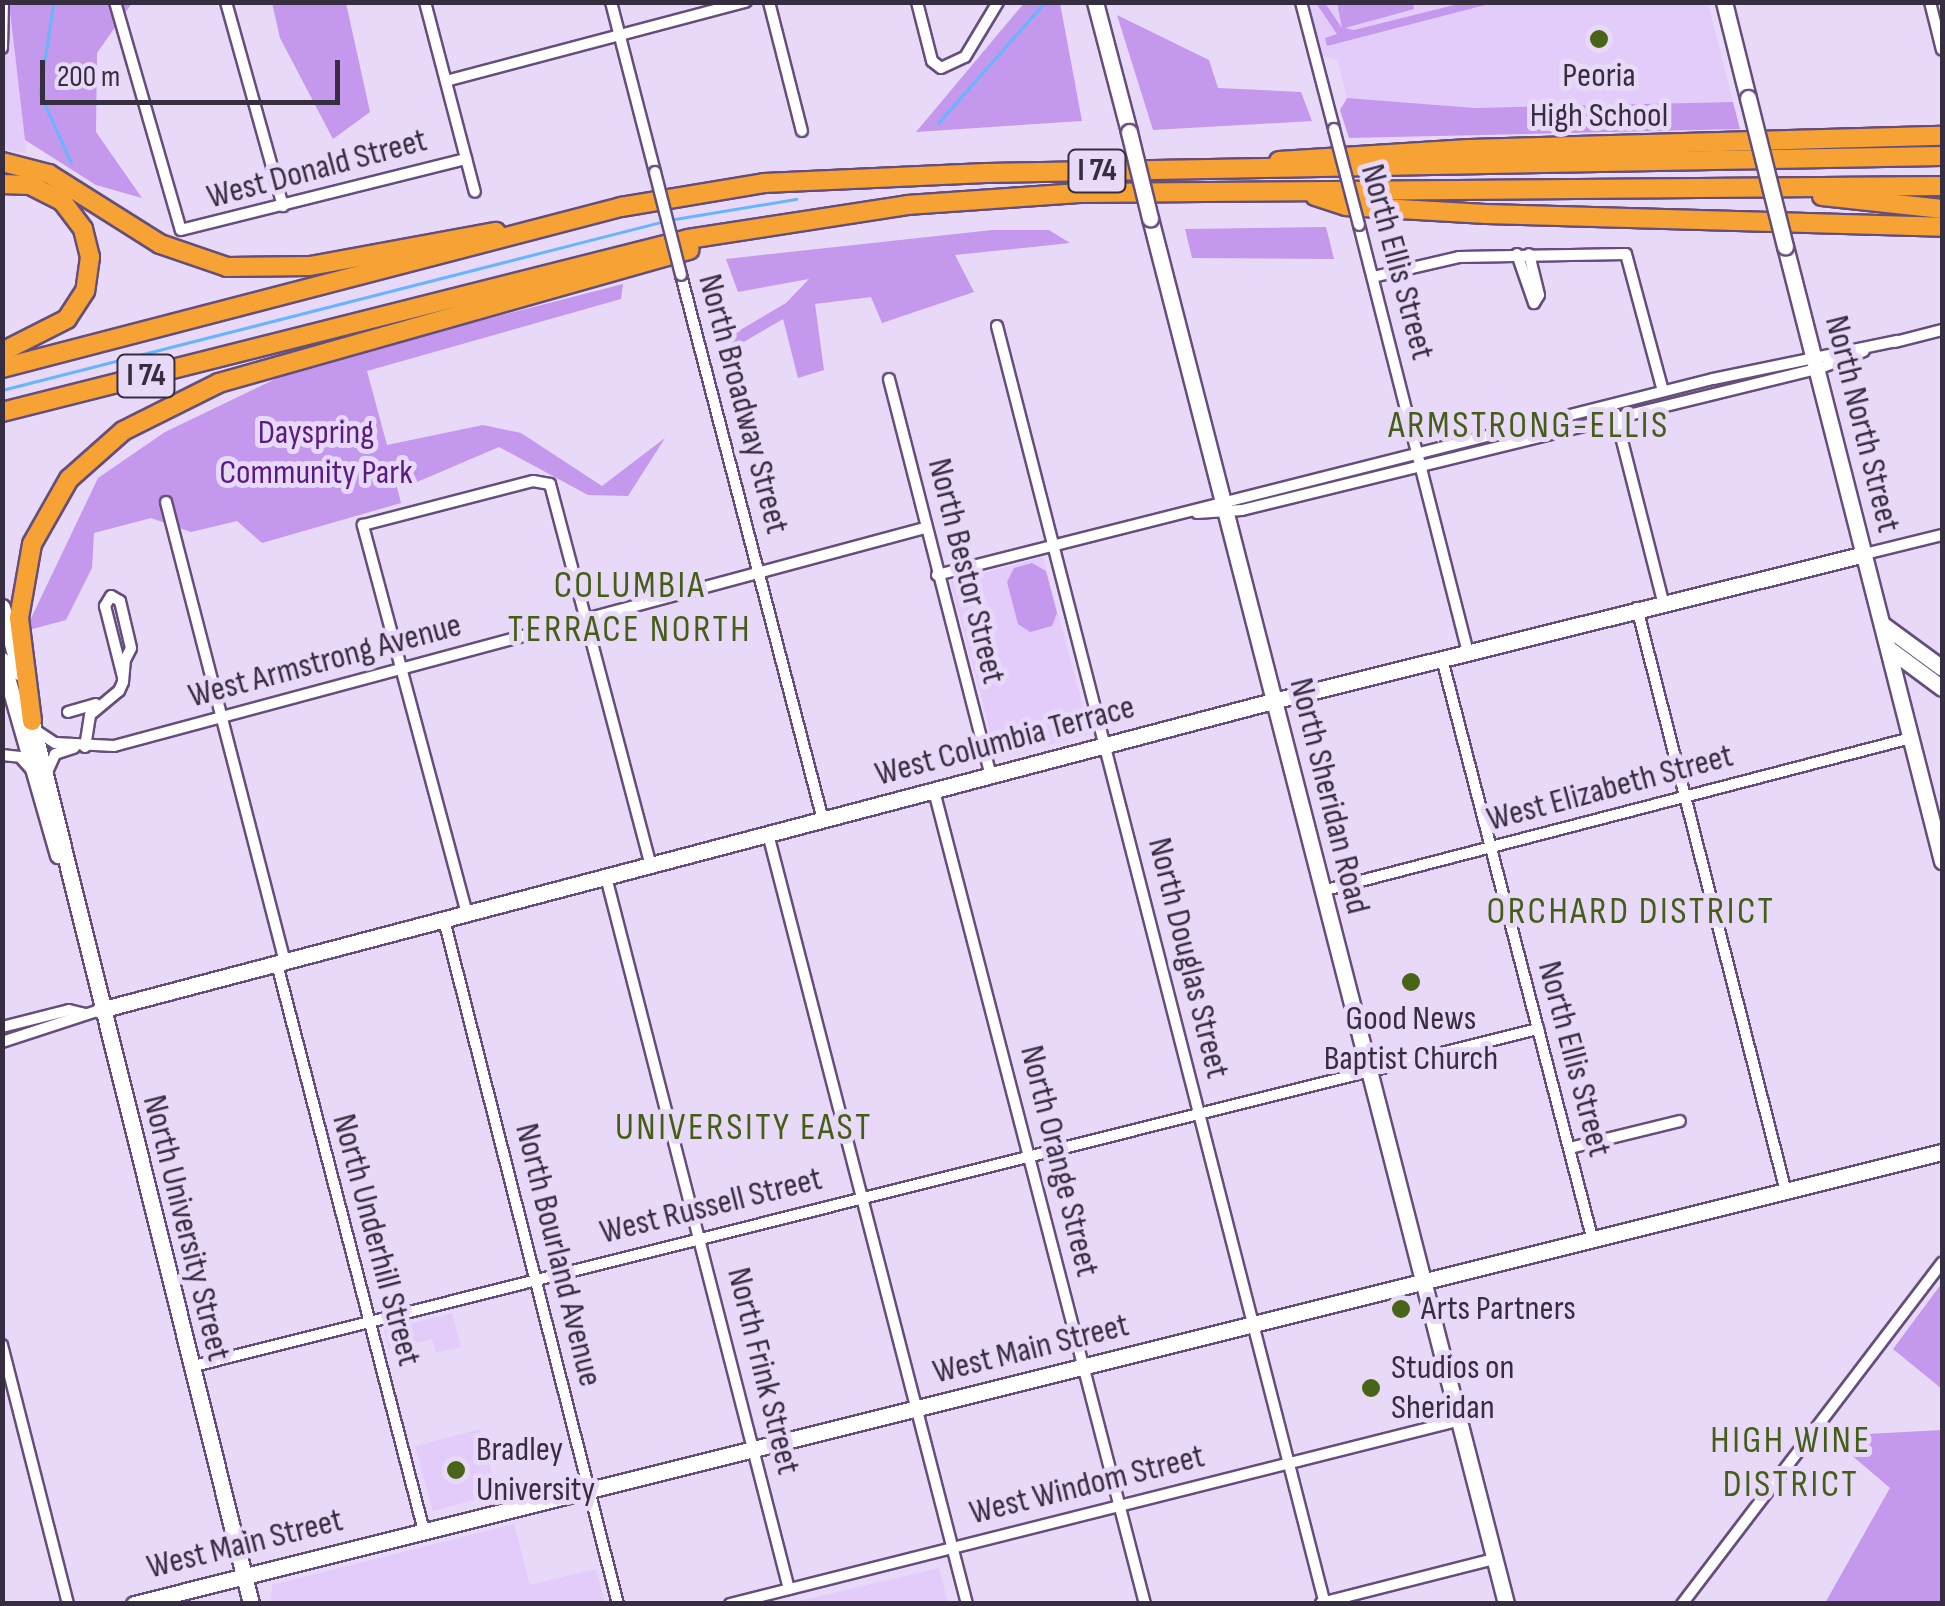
<!DOCTYPE html>
<html>
<head>
<meta charset="utf-8">
<style>
	body { margin:0 }
	#map { position:relative; width:1945px; height:1606px; overflow:hidden; background:#e8d9f8; font-family:"Sofia Sans Condensed",sans-serif }
	div>[style] { position:absolute }
	[style*='--x'] { left:calc(var(--x)*1px); top:calc(var(--y)*1px); width:calc(var(--w)*1px); rotate:calc(var(--a)*1deg) }
	.built>* { inset:0; background:#e3ccfa; transform-origin:0 0 }
	.green>* { inset:0; background:#c498ec }
	.stream>* { height:2.5px; margin:-1.25px; padding:0 1.25px; transform-origin:1.25px; border-radius:1.25px; background:#67b5fd }
	.roads { filter:drop-shadow(2px 0 #654e7a) drop-shadow(-2px 0 #654e7a) drop-shadow(0 2px #654e7a) drop-shadow(0 -2px #654e7a) }
	.street>* { height:10px; margin:-5px; padding:0 5px; transform-origin:5px; border-radius:5px; background:#fff }
	.secondary>* { height:15px; margin:-7.5px; padding:0 7.5px; transform-origin:7.5px; border-radius:7.5px; background:#fff }
	.highway>* { height:18px; margin:-9px; padding:0 9px; transform-origin:9px; border-radius:9px; background:#f7a234 }
	.bridges { filter:drop-shadow(2px 0 #654e7a) drop-shadow(-2px 0 #654e7a) drop-shadow(0 2px #654e7a) drop-shadow(0 -2px #654e7a) }
	.street-bridge>* { height:10px; margin:-5px; padding:0 5px; transform-origin:5px; border-radius:5px; background:#fff }
	.secondary-bridge>* { height:15px; margin:-7.5px; padding:0 7.5px; transform-origin:7.5px; border-radius:7.5px; background:#fff }
	.dots>* { width:28px; height:28px; translate:-50% -50%; box-sizing:border-box; border:5px solid #e8d9f8; border-radius:50% }
	span { translate:-50% -50%; white-space:nowrap; text-align:center; line-height:1.15; -webkit-text-stroke:10px #e8d9f8; paint-order:stroke }
	.shield-label span { padding:2px 8px; background:#e8d9f8; border:2px solid; border-radius:8px; -webkit-text-stroke-width:0 }
	.shield-label { font-size:32px; color:#372d41; font-weight:700 }
	.poi-label { font-size:35px; color:#372d41 }
	.left { translate:0 -50%; text-align:left }
	.street-label { font-size:35px; color:#372d41 }
	.park-label { font-size:35px; color:#581c80 }
	.neighbourhood-label { font-size:38px; color:#445e18; letter-spacing:2.5px }
	.frame { position:absolute; inset:0; border:5px solid #372d41; pointer-events:none }
	.scale { position:absolute; left:40px; top:60px; width:300px; height:45px; box-sizing:border-box; border:5px solid #372d41; border-top:0; padding-left:12px; font-size:30px; line-height:35px; white-space:nowrap; color:#372d41; -webkit-text-stroke:8px #e8d9f8; paint-order:stroke }
</style>
</head>
<body>
<div id="map">
	<div class="built">
		<i style="clip-path:polygon(9px 2px,25px 140px,27px 153px,3px 150px,2px 3px)"></i>
		<i style="clip-path:polygon(1309px 3px,1708px 3px,1733px 102px,1475px 108px,1347px 98px,1337px 60px,1323px 56px)"></i>
		<i style="left:1043px;top:557px;width:183px;height:96px;rotate:75deg"></i>
		<i style="clip-path:polygon(452px 1313px,461px 1347px,436px 1353px,432px 1339px,389px 1350px,384px 1330px)"></i>
		<i style="left:480px;top:1429px;width:67px;height:67px;rotate:75deg"></i>
		<i style="clip-path:polygon(514px 1524px,530px 1585px,596px 1569px,605px 1603px,271px 1603px,272px 1585px)"></i>
		<i style="clip-path:polygon(939px 1568px,948px 1603px,791px 1603px)"></i>
	</div>
	<div class="green">
		<i style="clip-path:polygon(1025px 2px,1060px 3px,1082px 121px,916px 132px)"></i>
		<i style="clip-path:polygon(9px 3px,132px 3px,97px 53px,96px 132px,142px 198px,96px 185px,25px 140px)"></i>
		<i style="clip-path:polygon(272px 3px,346px 3px,370px 112px,333px 139px,280px 38px)"></i>
		<i style="clip-path:polygon(1316px 3px,1325px 3px,1342px 28px,1337px 3px,1413px 3px,1414px 9px,1345px 28px,1354px 30px,1462px 3px,1493px 3px,1327px 46px,1325px 38px,1337px 34px)"></i>
		<i style="clip-path:polygon(1117px 15px,1209px 60px,1218px 88px,1301px 92px,1312px 121px,1153px 130px)"></i>
		<i style="clip-path:polygon(1347px 98px,1475px 108px,1733px 102px,1740px 129px,1349px 138px,1340px 110px)"></i>
		<i style="clip-path:polygon(1326px 227px,1334px 259px,1192px 258px,1185px 229px)"></i>
		<i style="clip-path:polygon(992px 230px,1049px 230px,1070px 243px,955px 255px,974px 292px,882px 323px,871px 297px,815px 304px,824px 370px,798px 378px,783px 319px,742px 343px,718px 343px,786px 303px,809px 279px,738px 292px,726px 259px)"></i>
		<i style="clip-path:polygon(623px 284px,621px 299px,367px 371px,387px 445px,483px 425px,521px 433px,602px 486px,665px 438px,628px 496px,588px 495px,499px 447px,410px 485px,392px 468px,401px 503px,262px 543px,237px 521px,191px 532px,151px 518px,94px 533px,92px 568px,66px 620px,25px 631px,98px 478px,165px 432px,300px 367px)"></i>
		<i style="clip-path:polygon(1032px 563px,1046px 571px,1057px 613px,1052px 626px,1030px 632px,1018px 624px,1007px 582px,1014px 568px)"></i>
		<i style="clip-path:polygon(1942px 1283px,1942px 1389px,1893px 1349px)"></i>
		<i style="clip-path:polygon(1942px 1430px,1942px 1603px,1825px 1603px,1890px 1488px,1829px 1436px)"></i>
	</div>
	<div class="stream">
		<i style="--x:54;--y:2;--w:92;--a:98.7"></i>
		<i style="--x:40;--y:93;--w:76;--a:65.8"></i>
		<i style="--x:938;--y:123;--w:162;--a:-48.5"></i>
		<i style="--x:669;--y:220;--w:129;--a:-9.4"></i>
		<i style="--x:2;--y:390;--w:680;--a:-14.3"></i>
	</div>
	<div class="roads">
		<div class="street">
			<i style="--x:115;--y:2;--w:237;--a:73.9"></i>
			<i style="--x:181;--y:230;--w:294;--a:-14"></i>
			<i style="--x:226;--y:2;--w:212;--a:74.4"></i>
			<i style="--x:425;--y:2;--w:196;--a:75.3"></i>
			<i style="--x:611;--y:2;--w:176;--a:75.5"></i>
			<i style="--x:769;--y:2;--w:133;--a:75.7"></i>
			<i style="--x:917;--y:2;--w:61;--a:75.7"></i>
			<i style="--x:932;--y:61;--w:11;--a:38"></i>
			<i style="--x:941;--y:68;--w:26;--a:-25"></i>
			<i style="--x:965;--y:57;--w:64;--a:-59"></i>
			<i style="--x:1301;--y:2;--w:131;--a:75.4"></i>
			<i style="--x:1930;--y:2;--w:49;--a:76"></i>
			<i style="--x:2;--y:48;--w:46;--a:-88.8"></i>
			<i style="--x:446;--y:81;--w:310;--a:-14.8"></i>
			<i style="--x:1359;--y:225;--w:441;--a:75.7"></i>
			<i style="--x:1517;--y:254;--w:52;--a:70.9"></i>
			<i style="--x:1534;--y:303;--w:9;--a:-58"></i>
			<i style="--x:1539;--y:295;--w:42;--a:-103.7"></i>
			<i style="--x:681;--y:275;--w:563;--a:75.4"></i>
			<i style="--x:1373;--y:277;--w:88;--a:-13.1"></i>
			<i style="--x:1459;--y:257;--w:167;--a:-1"></i>
			<i style="--x:1626;--y:254;--w:142;--a:74.9"></i>
			<i style="--x:997;--y:326;--w:1319;--a:75.61"></i>
			<i style="--x:1895;--y:342;--w:49;--a:-14.3"></i>
			<i style="--x:889;--y:379;--w:410;--a:75.6"></i>
			<i style="--x:1615;--y:413;--w:194;--a:75.7"></i>
			<i style="--x:166;--y:502;--w:474;--a:75.5"></i>
			<i style="--x:1197;--y:513;--w:45;--a:-3.8"></i>
			<i style="--x:1242;--y:510;--w:595;--a:-13.8"></i>
			<i style="--x:1820;--y:368;--w:47;--a:-21.1"></i>
			<i style="--x:1865;--y:554;--w:79;--a:-13.9"></i>
			<i style="--x:937;--y:575;--w:800;--a:-14.18"></i>
			<i style="--x:1713;--y:379;--w:188;--a:-11.7"></i>
			<i style="--x:1637;--y:608;--w:603;--a:75.69"></i>
			<i style="--x:1442;--y:659;--w:601;--a:75.46"></i>
			<i style="--x:68;--y:712;--w:29;--a:-16"></i>
			<i style="--x:35;--y:730;--w:24;--a:33"></i>
			<i style="--x:55;--y:743;--w:59;--a:2.9"></i>
			<i style="--x:114;--y:746;--w:840;--a:-15.05"></i>
			<i style="--x:85;--y:747;--w:32;--a:-81"></i>
			<i style="--x:90;--y:715;--w:38;--a:-40"></i>
			<i style="--x:119;--y:691;--w:10;--a:-66"></i>
			<i style="--x:123;--y:682;--w:22;--a:-85"></i>
			<i style="--x:125;--y:660;--w:13;--a:-63"></i>
			<i style="--x:131;--y:648;--w:48;--a:-103.2"></i>
			<i style="--x:120;--y:601;--w:10;--a:-151"></i>
			<i style="--x:111;--y:596;--w:12;--a:121"></i>
			<i style="--x:105;--y:606;--w:73;--a:75.8"></i>
			<i style="--x:2;--y:755;--w:18;--a:6"></i>
			<i style="--x:20;--y:757;--w:15;--a:48"></i>
			<i style="--x:48;--y:770;--w:17;--a:-66"></i>
			<i style="--x:55;--y:754;--w:20;--a:-18"></i>
			<i style="--x:934;--y:791;--w:840;--a:75.45"></i>
			<i style="--x:768;--y:834;--w:795;--a:75.51"></i>
			<i style="--x:606;--y:877;--w:735;--a:75.59"></i>
			<i style="--x:1322;--y:891;--w:609;--a:-14.56"></i>
			<i style="--x:467;--y:914;--w:403;--a:-105"></i>
			<i style="--x:363;--y:525;--w:176;--a:-14.5"></i>
			<i style="--x:533;--y:481;--w:17;--a:10"></i>
			<i style="--x:550;--y:484;--w:394;--a:75.2"></i>
			<i style="--x:444;--y:920;--w:706;--a:75.73"></i>
			<i style="--x:277;--y:964;--w:586;--a:75.47"></i>
			<i style="--x:2;--y:1027;--w:69;--a:-14.2"></i>
			<i style="--x:69;--y:1010;--w:16;--a:14"></i>
			<i style="--x:2;--y:1042;--w:103;--a:-18.1"></i>
			<i style="--x:1570;--y:1148;--w:113;--a:-13.8"></i>
			<i style="--x:2;--y:1345;--w:267;--a:75.7"></i>
			<i style="--x:190;--y:1367;--w:1390;--a:-14.08"></i>
			<i style="--x:1321;--y:1603;--w:179;--a:-14.3"></i>
			<i style="--x:730;--y:1604;--w:750;--a:-14.13"></i>
			<i style="--x:1682;--y:1604;--w:429;--a:-52.7"></i>
		</div>
		<div class="secondary">
			<i style="--x:1095;--y:2;--w:134;--a:75.3"></i>
			<i style="--x:1724;--y:2;--w:99;--a:76"></i>
			<i style="--x:1150;--y:218;--w:1431;--a:75.59"></i>
			<i style="--x:1785;--y:246;--w:635;--a:75.68"></i>
			<i style="--x:2;--y:607;--w:68;--a:74.7"></i>
			<i style="--x:1882;--y:624;--w:74;--a:36.3"></i>
			<i style="--x:1888;--y:648;--w:67;--a:36.5"></i>
			<i style="--x:2;--y:660;--w:203;--a:74"></i>
			<i style="--x:29;--y:710;--w:921;--a:76.05"></i>
			<i style="--x:100;--y:1010;--w:1213;--a:-14.76"></i>
			<i style="--x:1273;--y:701;--w:610;--a:-13.95"></i>
			<i style="--x:134;--y:1604;--w:1864;--a:-14.04"></i>
		</div>
		<div class="highway">
			<i style="--x:1279;--y:161;--w:190;--a:-3.6"></i>
			<i style="--x:1469;--y:149;--w:473;--a:-1.6"></i>
			<i style="--x:2;--y:162;--w:49;--a:14.3"></i>
			<i style="--x:49;--y:174;--w:131;--a:32.2"></i>
			<i style="--x:160;--y:244;--w:71;--a:18.9"></i>
			<i style="--x:227;--y:267;--w:83;--a:-0.7"></i>
			<i style="--x:310;--y:266;--w:189;--a:-10.4"></i>
			<i style="--x:2;--y:184;--w:28;--a:2"></i>
			<i style="--x:30;--y:185;--w:36;--a:27"></i>
			<i style="--x:62;--y:201;--w:35;--a:53"></i>
			<i style="--x:83;--y:229;--w:29;--a:76"></i>
			<i style="--x:90;--y:257;--w:34;--a:98"></i>
			<i style="--x:85;--y:291;--w:33;--a:123"></i>
			<i style="--x:67;--y:319;--w:73;--a:153.1"></i>
			<i style="--x:1315;--y:196;--w:33;--a:18"></i>
			<i style="--x:1346;--y:206;--w:140;--a:3.3"></i>
			<i style="--x:1486;--y:214;--w:456;--a:1.6"></i>
			<i style="--x:1822;--y:196;--w:121;--a:6.2"></i>
			<i style="--x:2;--y:368;--w:640;--a:-14.58"></i>
			<i style="--x:621;--y:207;--w:145;--a:-9.5"></i>
			<i style="--x:764;--y:183;--w:222;--a:-2.6"></i>
			<i style="--x:986;--y:173;--w:956;--a:-1.02"></i>
			<i style="--x:2;--y:412;--w:707;--a:-14.15"></i>
			<i style="--x:688;--y:239;--w:222;--a:-8.8"></i>
			<i style="--x:907;--y:205;--w:173;--a:-4"></i>
			<i style="--x:1080;--y:193;--w:862;--a:-0.47"></i>
			<i style="--x:32;--y:721;--w:104;--a:-97.2"></i>
			<i style="--x:19;--y:618;--w:75;--a:-80"></i>
			<i style="--x:32;--y:544;--w:75;--a:-60.4"></i>
			<i style="--x:69;--y:479;--w:72;--a:-41.6"></i>
			<i style="--x:123;--y:431;--w:107;--a:-26.6"></i>
			<i style="--x:219;--y:383;--w:489;--a:-15.8"></i>
		</div>
	</div>
	<div class="bridges">
		<div class="street-bridge">
			<i style="--x:1334;--y:129;--w:99;--a:75.4"></i>
			<i style="--x:655;--y:172;--w:106;--a:75.8"></i>
		</div>
		<div class="secondary-bridge">
			<i style="--x:1748;--y:98;--w:153;--a:76"></i>
			<i style="--x:1129;--y:132;--w:89;--a:76.3"></i>
		</div>
	</div>
	<div class="dots">
		<i style="left:1599px;top:39px;background:#486417"></i>
		<i style="left:1411px;top:982px;background:#486417"></i>
		<i style="left:1401px;top:1309px;background:#486417"></i>
		<i style="left:1371px;top:1388px;background:#486417"></i>
		<i style="left:456px;top:1470px;background:#486417"></i>
	</div>
	<div class="shield-label">
		<span style="left:1097px;top:171px">I 74</span>
		<span style="left:146px;top:376px">I 74</span>
	</div>
	<div class="poi-label">
		<span style="left:1599px;top:96px">Peoria<br>High School</span>
		<span style="left:1411px;top:1039px">Good News<br>Baptist Church</span>
		<span class="left" style="left:1421px;top:1309px">Arts Partners</span>
		<span class="left" style="left:1391px;top:1388px">Studios on<br>Sheridan</span>
		<span class="left" style="left:476px;top:1470px">Bradley<br>University</span>
	</div>
	<div class="street-label">
		<span style="left:317px;top:169px;rotate:-15deg">West Donald Street</span>
		<span style="left:1397px;top:262px;rotate:75deg">North Ellis Street</span>
		<span style="left:743px;top:404px;rotate:75deg">North Broadway Street</span>
		<span style="left:1862px;top:424px;rotate:76deg">North North Street</span>
		<span style="left:966px;top:571px;rotate:76deg">North Bestor Street</span>
		<span style="left:325px;top:661px;rotate:-15deg">West Armstrong Avenue</span>
		<span style="left:1005px;top:741px;rotate:-15deg">West Columbia Terrace</span>
		<span style="left:1610px;top:788px;rotate:-15deg">West Elizabeth Street</span>
		<span style="left:1329px;top:796px;rotate:76deg">North Sheridan Road</span>
		<span style="left:1188px;top:958px;rotate:76deg">North Douglas Street</span>
		<span style="left:1574px;top:1059px;rotate:75deg">North Ellis Street</span>
		<span style="left:1059px;top:1161px;rotate:76deg">North Orange Street</span>
		<span style="left:711px;top:1206px;rotate:-14deg">West Russell Street</span>
		<span style="left:186px;top:1228px;rotate:76deg">North University Street</span>
		<span style="left:376px;top:1240px;rotate:75deg">North Underhill Street</span>
		<span style="left:558px;top:1255px;rotate:76deg">North Bourland Avenue</span>
		<span style="left:1031px;top:1349px;rotate:-14deg">West Main Street</span>
		<span style="left:763px;top:1371px;rotate:76deg">North Frink Street</span>
		<span style="left:1087px;top:1485px;rotate:-14deg">West Windom Street</span>
		<span style="left:245px;top:1544px;rotate:-14deg">West Main Street</span>
	</div>
	<div class="park-label">
		<span style="left:316px;top:453px">Dayspring<br>Community Park</span>
	</div>
	<div class="neighbourhood-label">
		<span style="left:1529px;top:426px">ARMSTRONG-ELLIS</span>
		<span style="left:630px;top:608px">COLUMBIA<br>TERRACE NORTH</span>
		<span style="left:1631px;top:912px">ORCHARD DISTRICT</span>
		<span style="left:744px;top:1128px">UNIVERSITY EAST</span>
		<span style="left:1791px;top:1463px">HIGH WINE<br>DISTRICT</span>
	</div>
	<div class="frame"></div>
	<div class="scale">200 m</div>
</div>
</body>
</html>
